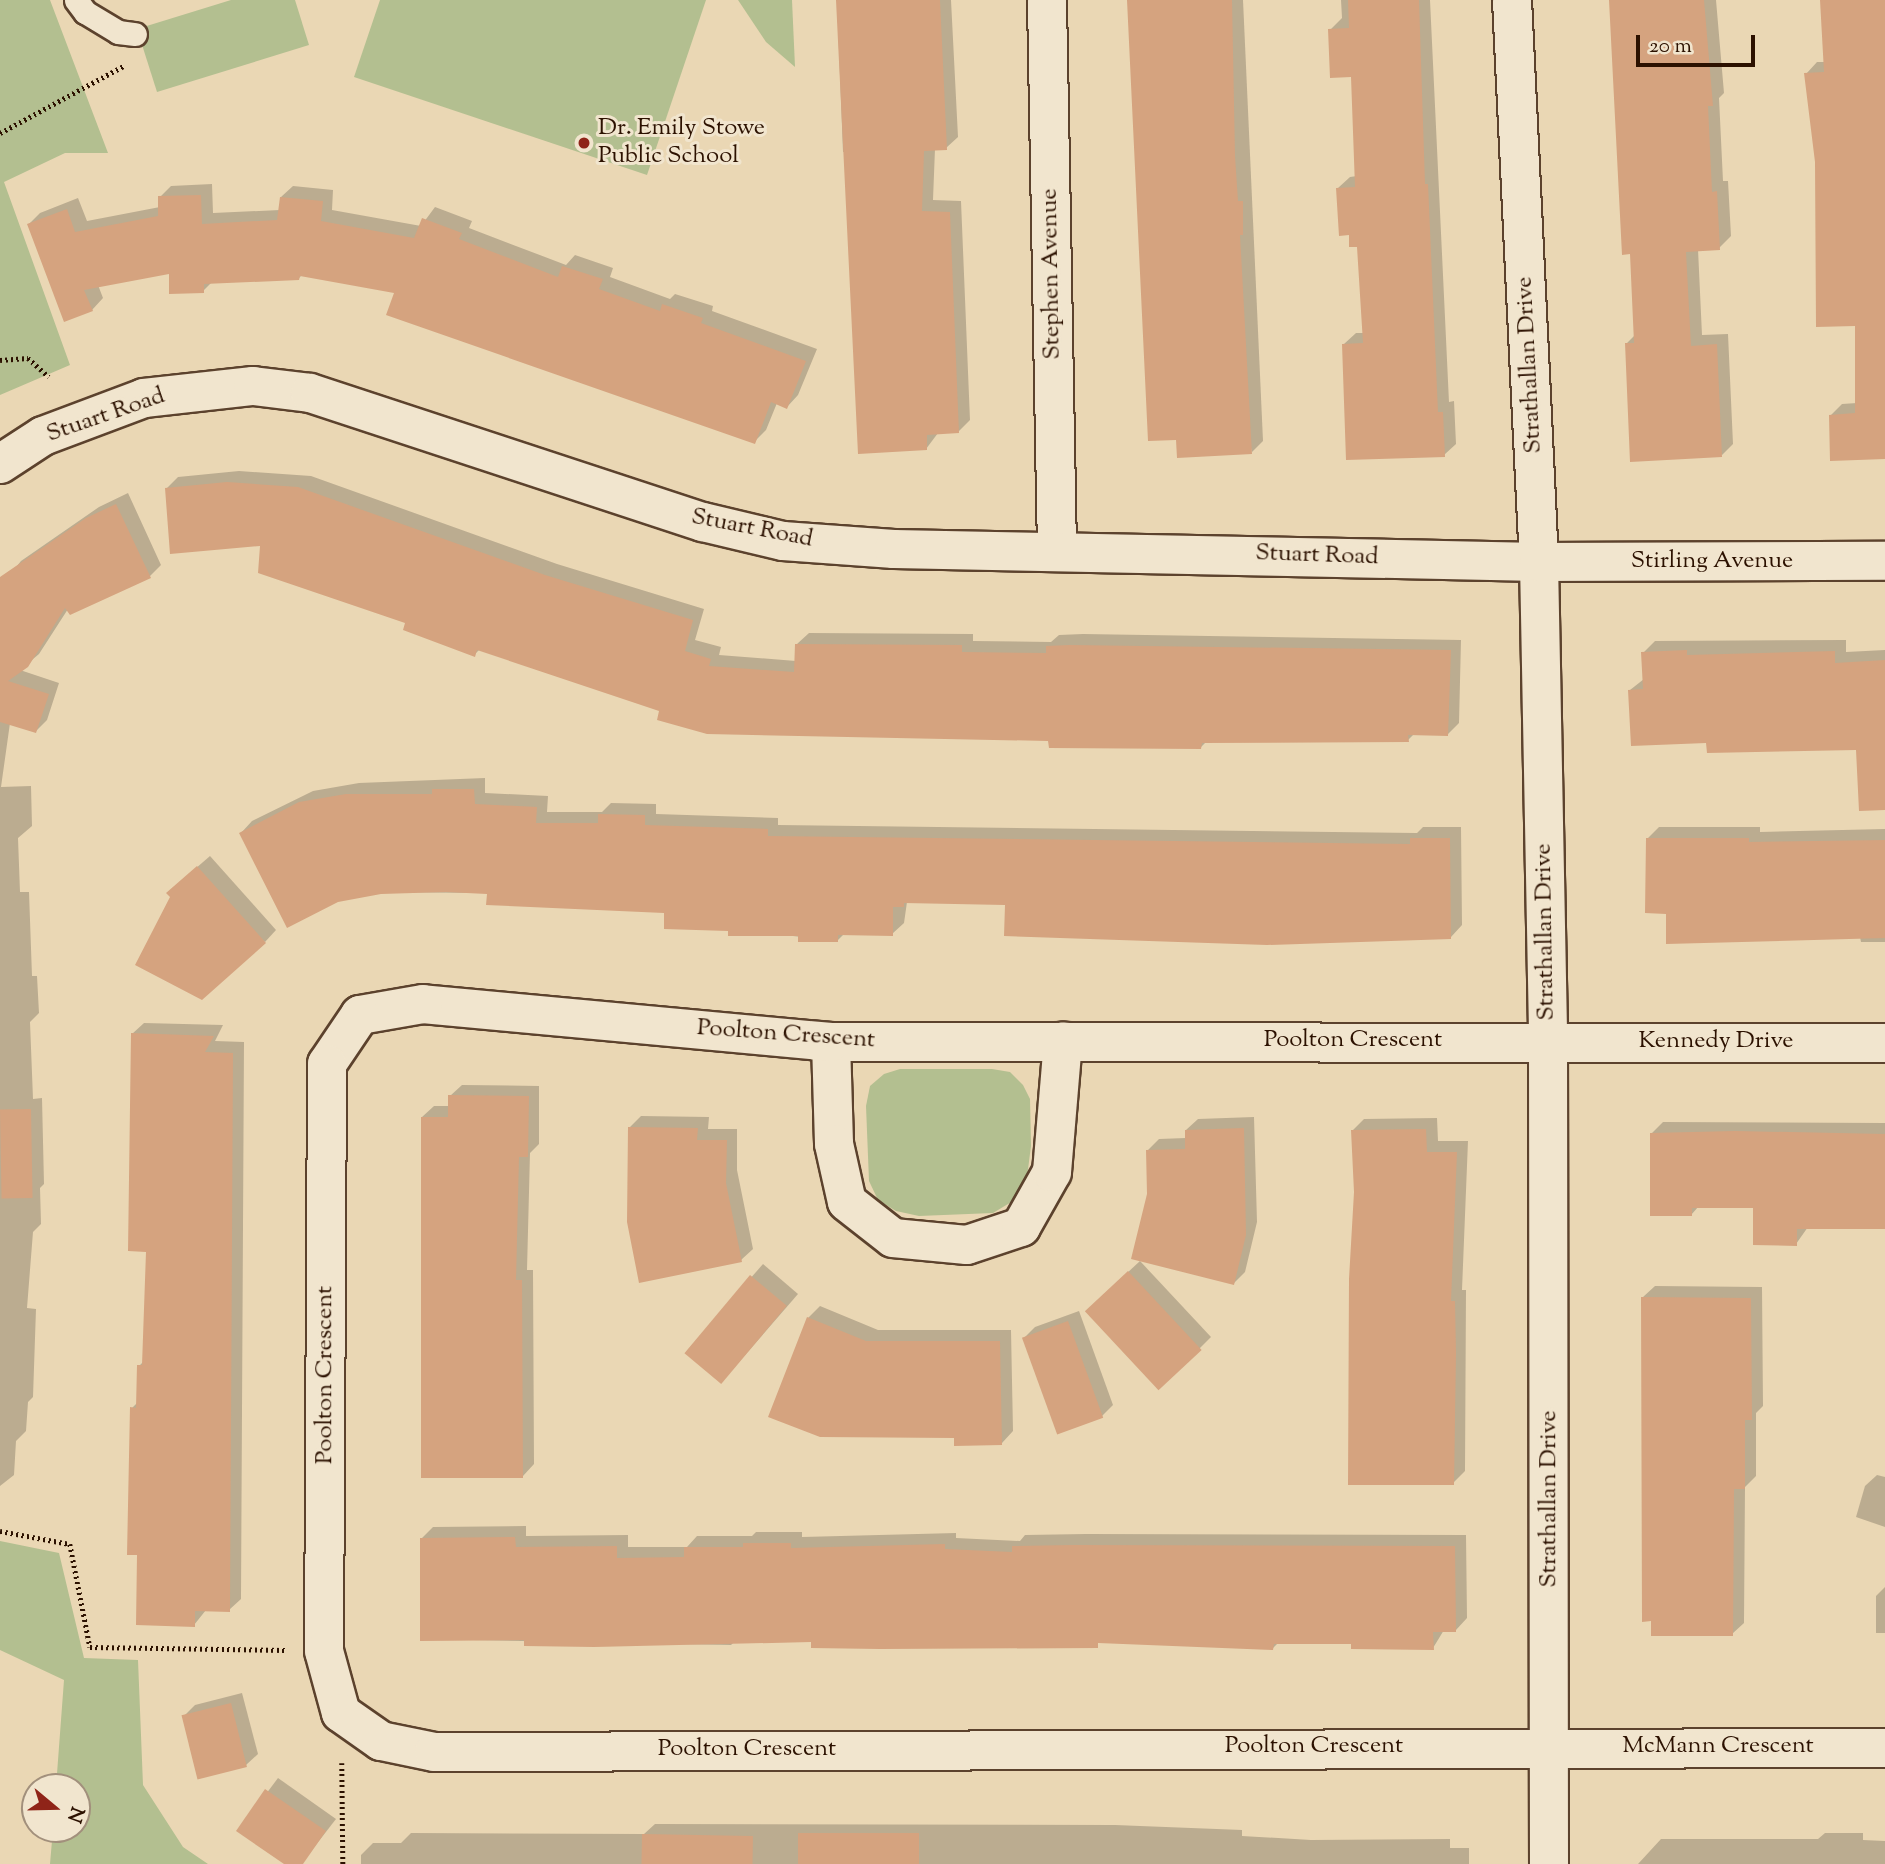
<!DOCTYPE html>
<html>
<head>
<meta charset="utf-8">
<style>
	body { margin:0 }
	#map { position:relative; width:1885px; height:1864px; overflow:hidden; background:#ead7b4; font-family:"Sorts Mill Goudy",serif }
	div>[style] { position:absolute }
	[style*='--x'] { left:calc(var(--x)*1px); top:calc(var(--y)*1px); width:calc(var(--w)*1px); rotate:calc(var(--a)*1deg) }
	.green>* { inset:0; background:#b3bf90 }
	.shadow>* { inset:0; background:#0003 }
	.building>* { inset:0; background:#d5a37f; transform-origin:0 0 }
	.path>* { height:4.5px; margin-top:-2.25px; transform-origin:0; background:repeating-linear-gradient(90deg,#2c1100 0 2px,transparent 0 5.5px) }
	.roads { filter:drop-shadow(2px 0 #5c422d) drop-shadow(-2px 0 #5c422d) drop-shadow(0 2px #5c422d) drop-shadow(0 -2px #5c422d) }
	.lane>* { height:23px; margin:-11.5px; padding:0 11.5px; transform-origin:11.5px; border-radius:11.5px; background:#f1e5ce }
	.street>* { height:38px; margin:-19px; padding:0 19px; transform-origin:19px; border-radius:19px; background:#f1e5ce }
	.dots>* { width:19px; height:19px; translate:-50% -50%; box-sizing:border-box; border:4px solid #f1e5ce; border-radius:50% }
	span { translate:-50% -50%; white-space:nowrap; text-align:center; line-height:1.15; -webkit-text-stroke:6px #f1e5ce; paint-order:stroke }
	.poi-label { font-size:24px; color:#2c1100 }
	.left { translate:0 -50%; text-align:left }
	.street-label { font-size:24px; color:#2c1100 }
	.north { position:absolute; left:21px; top:1773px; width:70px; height:70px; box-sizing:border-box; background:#f1e5ce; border:2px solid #a2907c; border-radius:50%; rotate:109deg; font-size:19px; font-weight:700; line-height:28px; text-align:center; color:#2c1100 }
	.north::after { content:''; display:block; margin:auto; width:24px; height:32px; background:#8f2418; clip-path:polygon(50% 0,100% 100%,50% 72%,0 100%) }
	.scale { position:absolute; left:1636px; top:35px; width:119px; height:32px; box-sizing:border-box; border:4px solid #2c1100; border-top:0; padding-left:9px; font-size:21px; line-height:24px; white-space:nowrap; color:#2c1100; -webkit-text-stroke:5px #f1e5ce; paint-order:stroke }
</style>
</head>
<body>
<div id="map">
	<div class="green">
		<i style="clip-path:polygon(0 0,50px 0,108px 153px,65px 153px,4px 182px,70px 365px,0 395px)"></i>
		<i style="clip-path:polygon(231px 0,295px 0,309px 45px,157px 92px,137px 29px)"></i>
		<i style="clip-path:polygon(380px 0,706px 0,647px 175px,354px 77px)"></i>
		<i style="clip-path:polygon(738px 0,792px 0,795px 67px,766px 42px)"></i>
		<i style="clip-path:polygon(900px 1069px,992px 1069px,1010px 1072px,1023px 1085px,1030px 1099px,1031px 1146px,1027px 1177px,1013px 1201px,993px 1213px,919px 1216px,896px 1211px,878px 1200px,869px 1181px,866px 1106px,870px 1086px,884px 1074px)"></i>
		<i style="clip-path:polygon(0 1541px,59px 1553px,84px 1658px,138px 1660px,143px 1785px,183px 1847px,208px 1864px,50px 1864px,53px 1829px,77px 1829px,77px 1787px,56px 1787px,64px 1680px,0 1650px)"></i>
	</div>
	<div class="shadow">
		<i style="clip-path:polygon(837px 0,951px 0,958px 137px,946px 148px,935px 149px,933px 200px,961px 201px,970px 420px,958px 432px,938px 433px,926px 449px,848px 152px,843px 152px)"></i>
		<i style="clip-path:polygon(1130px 0,1243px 0,1263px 441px,1252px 452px)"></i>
		<i style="clip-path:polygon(1341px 0,1430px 0,1449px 402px,1454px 401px,1456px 444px,1444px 455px,1344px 344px,1356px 333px,1364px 333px,1359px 245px,1350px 233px,1338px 188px,1350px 177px,1357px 176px,1353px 76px,1330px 30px,1342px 18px)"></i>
		<i style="clip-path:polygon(1611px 0,1716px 0,1724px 93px,1719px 98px,1723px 181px,1728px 181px,1731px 236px,1719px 248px,1698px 249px,1702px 335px,1728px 334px,1733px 444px,1722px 455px,1626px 344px,1635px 335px,1632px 253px)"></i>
		<i style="clip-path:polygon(1821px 0,1885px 0,1885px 457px,1831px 415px,1842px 404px,1857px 403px,1856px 324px,1817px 162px,1806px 74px,1817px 62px,1825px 62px)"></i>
		<i style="clip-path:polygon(212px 184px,213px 213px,280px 210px,281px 197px,293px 186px,333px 190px,332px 210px,421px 226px,435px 207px,472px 221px,469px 228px,566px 265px,575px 255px,613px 268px,610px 277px,670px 299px,675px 294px,713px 306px,712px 311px,817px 349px,798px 395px,787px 407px,777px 403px,766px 430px,754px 442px,396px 292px,302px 275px,298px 279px,212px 282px,203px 291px,170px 272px,98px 285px,103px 298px,92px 310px,29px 224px,40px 213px,78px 198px,87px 221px,160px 207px,160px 197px,171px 186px)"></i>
		<i style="clip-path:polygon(239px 471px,311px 476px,557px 564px,704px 609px,695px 640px,721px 647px,719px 655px,796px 661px,797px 644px,809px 633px,973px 634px,973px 641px,1051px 642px,1059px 635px,1083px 634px,1461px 640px,1459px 723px,1447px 735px,1414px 734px,1408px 740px,1206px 742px,1201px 747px,662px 710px,480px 649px,474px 655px,262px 544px,167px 488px,178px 477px)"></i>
		<i style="clip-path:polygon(128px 493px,161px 565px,150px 576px,68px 609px,39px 654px,20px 670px,59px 683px,47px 720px,36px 731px,10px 723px,1px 787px,31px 786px,32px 826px,18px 838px,20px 892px,29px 892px,32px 976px,37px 976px,39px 1013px,30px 1022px,33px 1099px,42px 1098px,44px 1184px,40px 1188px,41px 1224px,33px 1232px,27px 1308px,36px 1309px,33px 1397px,28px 1402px,26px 1431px,16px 1441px,14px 1475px,0 1486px,0 587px,21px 561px,99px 507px)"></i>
		<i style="clip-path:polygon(1846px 640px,1846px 652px,1885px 650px,1885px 750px,1708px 741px,1630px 690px,1644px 679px,1643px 653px,1655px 641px)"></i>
		<i style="clip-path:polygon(485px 778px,485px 793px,548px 796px,547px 812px,602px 812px,611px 803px,656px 804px,656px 814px,778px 818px,778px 825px,1417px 833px,1423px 827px,1461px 827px,1462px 925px,1451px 937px,1007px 903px,907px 902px,904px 923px,892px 934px,845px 933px,837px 941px,730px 929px,666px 912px,489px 893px,381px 892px,241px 833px,252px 821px,313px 791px,359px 783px)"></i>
		<i style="clip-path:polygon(1659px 827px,1760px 827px,1760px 832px,1885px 829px,1885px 942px,1861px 942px,1860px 937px,1668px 912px,1647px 839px)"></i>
		<i style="clip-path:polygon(210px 856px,276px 930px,265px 942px,180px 882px)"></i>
		<i style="clip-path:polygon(144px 1023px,223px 1025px,215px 1041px,244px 1042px,241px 1599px,229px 1610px,206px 1610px,194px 1625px,139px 1554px,132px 1408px,138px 1402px,139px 1366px,144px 1361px,148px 1250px,132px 1034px)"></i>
		<i style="clip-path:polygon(462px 1085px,539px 1086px,539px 1144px,530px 1153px,527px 1270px,533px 1270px,534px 1464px,523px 1476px,422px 1117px,434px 1106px,450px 1106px,450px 1096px)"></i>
		<i style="clip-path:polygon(641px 1116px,709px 1117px,708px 1129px,737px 1129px,737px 1170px,753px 1249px,741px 1260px,630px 1127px)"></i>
		<i style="clip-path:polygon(1254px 1117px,1257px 1222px,1245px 1272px,1234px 1283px,1149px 1194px,1147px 1151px,1159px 1139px,1186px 1138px,1186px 1130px,1198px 1119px)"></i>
		<i style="clip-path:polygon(1437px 1118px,1438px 1141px,1468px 1141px,1462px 1290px,1466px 1290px,1465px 1471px,1453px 1483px,1356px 1192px,1353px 1130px,1364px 1119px)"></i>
		<i style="clip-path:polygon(1663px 1122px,1885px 1123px,1885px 1227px,1808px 1227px,1796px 1244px,1755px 1206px,1699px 1206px,1691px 1215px,1651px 1134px)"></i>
		<i style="clip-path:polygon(1140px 1261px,1211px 1337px,1199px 1349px,1098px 1300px)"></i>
		<i style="clip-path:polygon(763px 1264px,798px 1294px,732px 1370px,686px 1352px)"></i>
		<i style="clip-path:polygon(1655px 1286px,1762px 1287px,1763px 1406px,1756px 1413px,1756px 1476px,1745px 1487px,1744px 1623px,1732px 1634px,1643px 1297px)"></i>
		<i style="clip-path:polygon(820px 1306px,878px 1330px,1011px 1330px,1013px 1431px,1002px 1443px,955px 1437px,808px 1318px)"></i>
		<i style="clip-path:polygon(1079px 1311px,1113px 1405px,1102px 1416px,1024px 1338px,1035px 1327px)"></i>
		<i style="clip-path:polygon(1877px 1475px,1885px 1477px,1885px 1527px,1856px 1517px,1865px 1486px)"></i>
		<i style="clip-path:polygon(526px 1526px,526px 1536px,628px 1535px,628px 1547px,687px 1547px,697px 1536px,752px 1536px,756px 1532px,802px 1532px,802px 1537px,956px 1533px,956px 1538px,1020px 1541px,1025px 1535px,1086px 1534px,1466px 1535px,1467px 1618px,1456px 1630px,1444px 1630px,1433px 1648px,1353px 1642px,1279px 1642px,1273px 1648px,1176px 1641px,880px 1648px,812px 1640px,736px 1640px,731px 1645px,422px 1639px,421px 1539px,433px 1527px)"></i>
		<i style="clip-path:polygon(1885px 1587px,1885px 1633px,1876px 1633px,1876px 1596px)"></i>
		<i style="clip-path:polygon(242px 1693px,258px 1754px,246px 1765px,184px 1716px,195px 1705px)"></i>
		<i style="clip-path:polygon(278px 1778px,336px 1819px,301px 1864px,239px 1830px)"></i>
		<i style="clip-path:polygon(655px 1824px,1115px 1825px,1242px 1830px,1242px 1836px,1311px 1840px,1450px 1839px,1450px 1848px,1469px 1848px,1469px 1864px,361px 1864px,361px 1855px,373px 1843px,401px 1843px,411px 1833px,644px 1834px)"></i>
		<i style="clip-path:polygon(1825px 1833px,1863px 1833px,1863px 1840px,1885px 1841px,1885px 1864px,1638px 1864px,1661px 1839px,1818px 1839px)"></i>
	</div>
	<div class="building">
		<i style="clip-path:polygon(836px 0,940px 0,947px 150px,924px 151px,922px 211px,950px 212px,959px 433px,927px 435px,927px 450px,858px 454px)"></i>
		<i style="clip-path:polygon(1127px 0,1232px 0,1235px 156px,1238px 201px,1243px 201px,1243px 235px,1240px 235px,1252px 454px,1177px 458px,1176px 440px,1148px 441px)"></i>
		<i style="clip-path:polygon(1348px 0,1419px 0,1425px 184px,1428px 184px,1438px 412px,1443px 412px,1445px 457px,1346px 460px,1342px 344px,1363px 343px,1357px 247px,1349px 247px,1349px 235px,1339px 236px,1336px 188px,1355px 187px,1351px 77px,1330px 78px,1328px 29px,1349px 28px)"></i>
		<i style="clip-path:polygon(1609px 0,1704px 0,1713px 106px,1708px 106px,1712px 192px,1717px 191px,1720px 250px,1686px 252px,1691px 346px,1717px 344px,1722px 457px,1630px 462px,1625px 343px,1634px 343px,1630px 254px,1622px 255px)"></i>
		<i style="clip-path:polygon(1820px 0,1885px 0,1885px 459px,1830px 461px,1829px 415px,1855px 413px,1855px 326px,1816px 327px,1815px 162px,1804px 73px,1824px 72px)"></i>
		<i style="clip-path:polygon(201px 195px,202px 224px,277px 220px,280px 197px,323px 201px,321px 221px,414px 238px,422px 218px,462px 233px,459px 239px,558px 277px,562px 266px,603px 279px,599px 289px,660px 311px,662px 304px,703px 318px,701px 323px,806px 361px,787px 409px,771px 402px,755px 444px,386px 315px,394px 293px,300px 276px,299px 280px,204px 284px,204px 293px,169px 294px,169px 274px,84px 290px,93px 311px,64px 322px,27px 224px,67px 209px,75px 232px,158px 216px,158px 196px)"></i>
		<i style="clip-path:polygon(227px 482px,298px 487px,545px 575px,693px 620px,685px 651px,711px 659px,709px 666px,794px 672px,795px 644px,962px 645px,962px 652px,1046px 653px,1046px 646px,1070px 645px,1451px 650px,1448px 736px,1408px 735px,1409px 742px,1202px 743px,1201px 749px,1049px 748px,1048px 741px,707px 734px,657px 720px,659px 711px,477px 650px,475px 657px,403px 630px,405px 623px,258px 573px,260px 546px,170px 554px,165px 488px)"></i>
		<i style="clip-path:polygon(116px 504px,151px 578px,70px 615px,65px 608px,28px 667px,8px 681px,49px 694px,36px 733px,0 722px,0 577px,86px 518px)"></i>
		<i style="clip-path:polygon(1687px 650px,1687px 655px,1835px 651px,1835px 663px,1885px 660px,1885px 810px,1859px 811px,1856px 750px,1707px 753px,1706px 743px,1631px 746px,1628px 690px,1643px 689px,1641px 652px)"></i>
		<i style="clip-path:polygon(432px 789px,474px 789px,475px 804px,537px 807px,536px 823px,598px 823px,598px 814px,645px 815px,645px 825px,768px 829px,768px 836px,1410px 844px,1410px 838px,1450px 838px,1451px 939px,1267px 945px,1004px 936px,1005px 905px,904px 903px,904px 907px,893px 907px,893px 936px,838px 935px,838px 942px,798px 942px,798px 936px,728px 936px,728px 931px,664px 929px,664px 913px,486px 905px,487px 894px,446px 892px,381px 894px,338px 902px,287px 928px,239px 833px,299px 802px,346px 794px,432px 794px)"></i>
		<i style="clip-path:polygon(1646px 838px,1749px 838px,1749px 842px,1885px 840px,1885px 938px,1666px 944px,1666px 914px,1645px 913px)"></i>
		<i style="clip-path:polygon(197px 866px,266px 943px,202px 1000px,135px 965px,170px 897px,166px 893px)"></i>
		<i style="clip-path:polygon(131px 1033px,214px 1036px,205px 1052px,233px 1053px,230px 1612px,195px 1611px,195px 1627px,136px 1625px,137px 1555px,127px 1555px,130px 1407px,136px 1408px,137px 1365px,142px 1365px,146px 1252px,128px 1251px)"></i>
		<i style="clip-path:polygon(448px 1095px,529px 1096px,528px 1157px,519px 1157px,516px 1280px,522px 1280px,523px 1478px,421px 1478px,421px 1117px,448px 1117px)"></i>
		<i style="left:31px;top:1109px;width:89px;height:31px;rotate:89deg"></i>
		<i style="clip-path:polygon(628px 1127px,698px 1128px,697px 1140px,727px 1140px,726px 1183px,742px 1262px,639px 1283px,627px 1222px)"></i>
		<i style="clip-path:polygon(1244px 1128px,1246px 1235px,1234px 1285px,1131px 1259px,1147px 1194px,1146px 1150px,1185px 1149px,1185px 1130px)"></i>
		<i style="clip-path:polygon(1426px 1129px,1427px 1152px,1457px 1152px,1451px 1301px,1455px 1301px,1456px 1353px,1454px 1485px,1348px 1485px,1349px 1279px,1354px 1192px,1351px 1130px)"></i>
		<i style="clip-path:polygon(1735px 1131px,1885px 1134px,1885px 1229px,1797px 1229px,1797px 1246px,1753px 1245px,1753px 1208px,1692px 1208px,1692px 1216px,1650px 1216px,1650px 1133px)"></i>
		<i style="left:1128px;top:1271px;width:108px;height:59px;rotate:47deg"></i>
		<i style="left:750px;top:1275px;width:48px;height:102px;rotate:40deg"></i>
		<i style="clip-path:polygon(1641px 1297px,1751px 1298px,1752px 1420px,1745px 1420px,1745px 1489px,1734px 1489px,1733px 1636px,1651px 1636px,1651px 1621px,1642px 1622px)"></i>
		<i style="clip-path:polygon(807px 1317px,866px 1341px,1000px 1341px,1002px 1445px,954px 1446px,954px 1438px,820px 1437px,768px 1417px)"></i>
		<i style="left:1068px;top:1321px;width:103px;height:49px;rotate:70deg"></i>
		<i style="clip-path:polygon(515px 1537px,516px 1547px,617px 1546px,617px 1558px,684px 1557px,684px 1547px,743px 1547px,743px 1543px,791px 1543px,791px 1548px,945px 1544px,945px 1549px,1012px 1552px,1012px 1546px,1073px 1545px,1455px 1546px,1456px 1632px,1433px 1632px,1434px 1650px,1351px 1649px,1351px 1644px,1274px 1644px,1273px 1650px,1098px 1643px,1098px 1648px,880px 1649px,811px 1648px,811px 1642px,594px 1647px,524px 1646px,524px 1640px,420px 1641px,420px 1538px)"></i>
		<i style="left:231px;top:1703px;width:66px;height:51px;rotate:76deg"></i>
		<i style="clip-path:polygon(265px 1789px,326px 1831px,303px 1864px,284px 1864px,236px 1831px)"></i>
		<i style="left:798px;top:1833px;width:121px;height:31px"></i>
		<i style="left:642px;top:1834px;width:111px;height:30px;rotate:1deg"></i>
	</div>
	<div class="path">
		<i style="--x:0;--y:133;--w:142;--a:-28.5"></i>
		<i style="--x:0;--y:360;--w:28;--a:-4"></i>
		<i style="--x:28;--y:358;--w:28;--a:42"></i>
		<i style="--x:0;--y:1531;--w:71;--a:10.5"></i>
		<i style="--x:70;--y:1544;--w:105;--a:79"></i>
		<i style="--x:90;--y:1647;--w:195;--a:0.9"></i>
		<i style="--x:342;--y:1763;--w:101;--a:89.4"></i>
	</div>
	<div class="roads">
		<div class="lane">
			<i style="--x:76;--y:0;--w:15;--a:53"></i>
			<i style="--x:85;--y:12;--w:39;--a:31"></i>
			<i style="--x:118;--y:32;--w:17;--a:7"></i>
		</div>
		<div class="street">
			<i style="--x:1047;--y:0;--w:549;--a:88.96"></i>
			<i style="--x:1512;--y:0;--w:563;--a:87.25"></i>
			<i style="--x:1539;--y:562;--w:479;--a:88.9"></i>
			<i style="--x:1548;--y:1041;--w:823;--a:89.93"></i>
			<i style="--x:0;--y:464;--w:51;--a:-33.1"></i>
			<i style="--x:43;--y:436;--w:108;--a:-20.6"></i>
			<i style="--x:144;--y:398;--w:110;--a:-6.3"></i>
			<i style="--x:253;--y:386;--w:57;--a:7"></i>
			<i style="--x:310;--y:393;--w:414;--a:18.2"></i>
			<i style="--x:703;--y:522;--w:82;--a:13.4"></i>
			<i style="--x:783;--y:541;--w:111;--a:4.1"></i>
			<i style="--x:894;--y:549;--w:645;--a:1.15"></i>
			<i style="--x:1539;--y:562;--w:346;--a:-0.2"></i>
			<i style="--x:831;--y:1042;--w:102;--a:88.3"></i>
			<i style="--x:834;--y:1144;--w:59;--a:77.4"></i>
			<i style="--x:847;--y:1202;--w:58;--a:38"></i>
			<i style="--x:893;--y:1238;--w:74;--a:5.4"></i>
			<i style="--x:967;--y:1245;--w:57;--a:-18.4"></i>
			<i style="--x:1021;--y:1227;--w:63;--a:-60.6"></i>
			<i style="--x:1052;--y:1172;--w:131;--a:-85.2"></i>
			<i style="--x:1885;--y:1043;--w:1054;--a:-179.95"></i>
			<i style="--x:831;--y:1042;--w:410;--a:-174.7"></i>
			<i style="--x:423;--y:1004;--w:64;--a:170.1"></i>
			<i style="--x:360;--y:1015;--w:59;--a:124"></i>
			<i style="--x:327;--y:1064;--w:587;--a:90.29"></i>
			<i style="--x:324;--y:1651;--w:64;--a:74.7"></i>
			<i style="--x:341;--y:1713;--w:49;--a:35"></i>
			<i style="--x:381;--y:1741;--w:54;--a:11.7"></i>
			<i style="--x:434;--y:1752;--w:1451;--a:-0.16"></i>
		</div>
	</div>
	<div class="dots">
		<i style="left:584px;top:143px;background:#8f2418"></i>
	</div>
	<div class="poi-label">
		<span class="left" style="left:598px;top:143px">Dr. Emily Stowe<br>Public School</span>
	</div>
	<div class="street-label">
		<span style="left:1052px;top:274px;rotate:-91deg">Stephen Avenue</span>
		<span style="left:1530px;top:365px;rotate:-93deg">Strathallan Drive</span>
		<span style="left:106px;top:416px;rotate:-19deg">Stuart Road</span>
		<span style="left:752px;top:529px;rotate:11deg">Stuart Road</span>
		<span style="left:1317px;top:556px;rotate:2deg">Stuart Road</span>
		<span style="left:1712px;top:562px">Stirling Avenue</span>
		<span style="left:1546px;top:932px;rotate:-91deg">Strathallan Drive</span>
		<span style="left:786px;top:1035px;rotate:4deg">Poolton Crescent</span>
		<span style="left:1353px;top:1041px">Poolton Crescent</span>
		<span style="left:1716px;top:1042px">Kennedy Drive</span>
		<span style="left:326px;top:1375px;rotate:-90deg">Poolton Crescent</span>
		<span style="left:1550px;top:1499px;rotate:-90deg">Strathallan Drive</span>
		<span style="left:1314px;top:1747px">Poolton Crescent</span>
		<span style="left:1718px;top:1747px">McMann Crescent</span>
		<span style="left:747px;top:1750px">Poolton Crescent</span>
	</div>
	<div class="north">N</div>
	<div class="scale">20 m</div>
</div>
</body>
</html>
